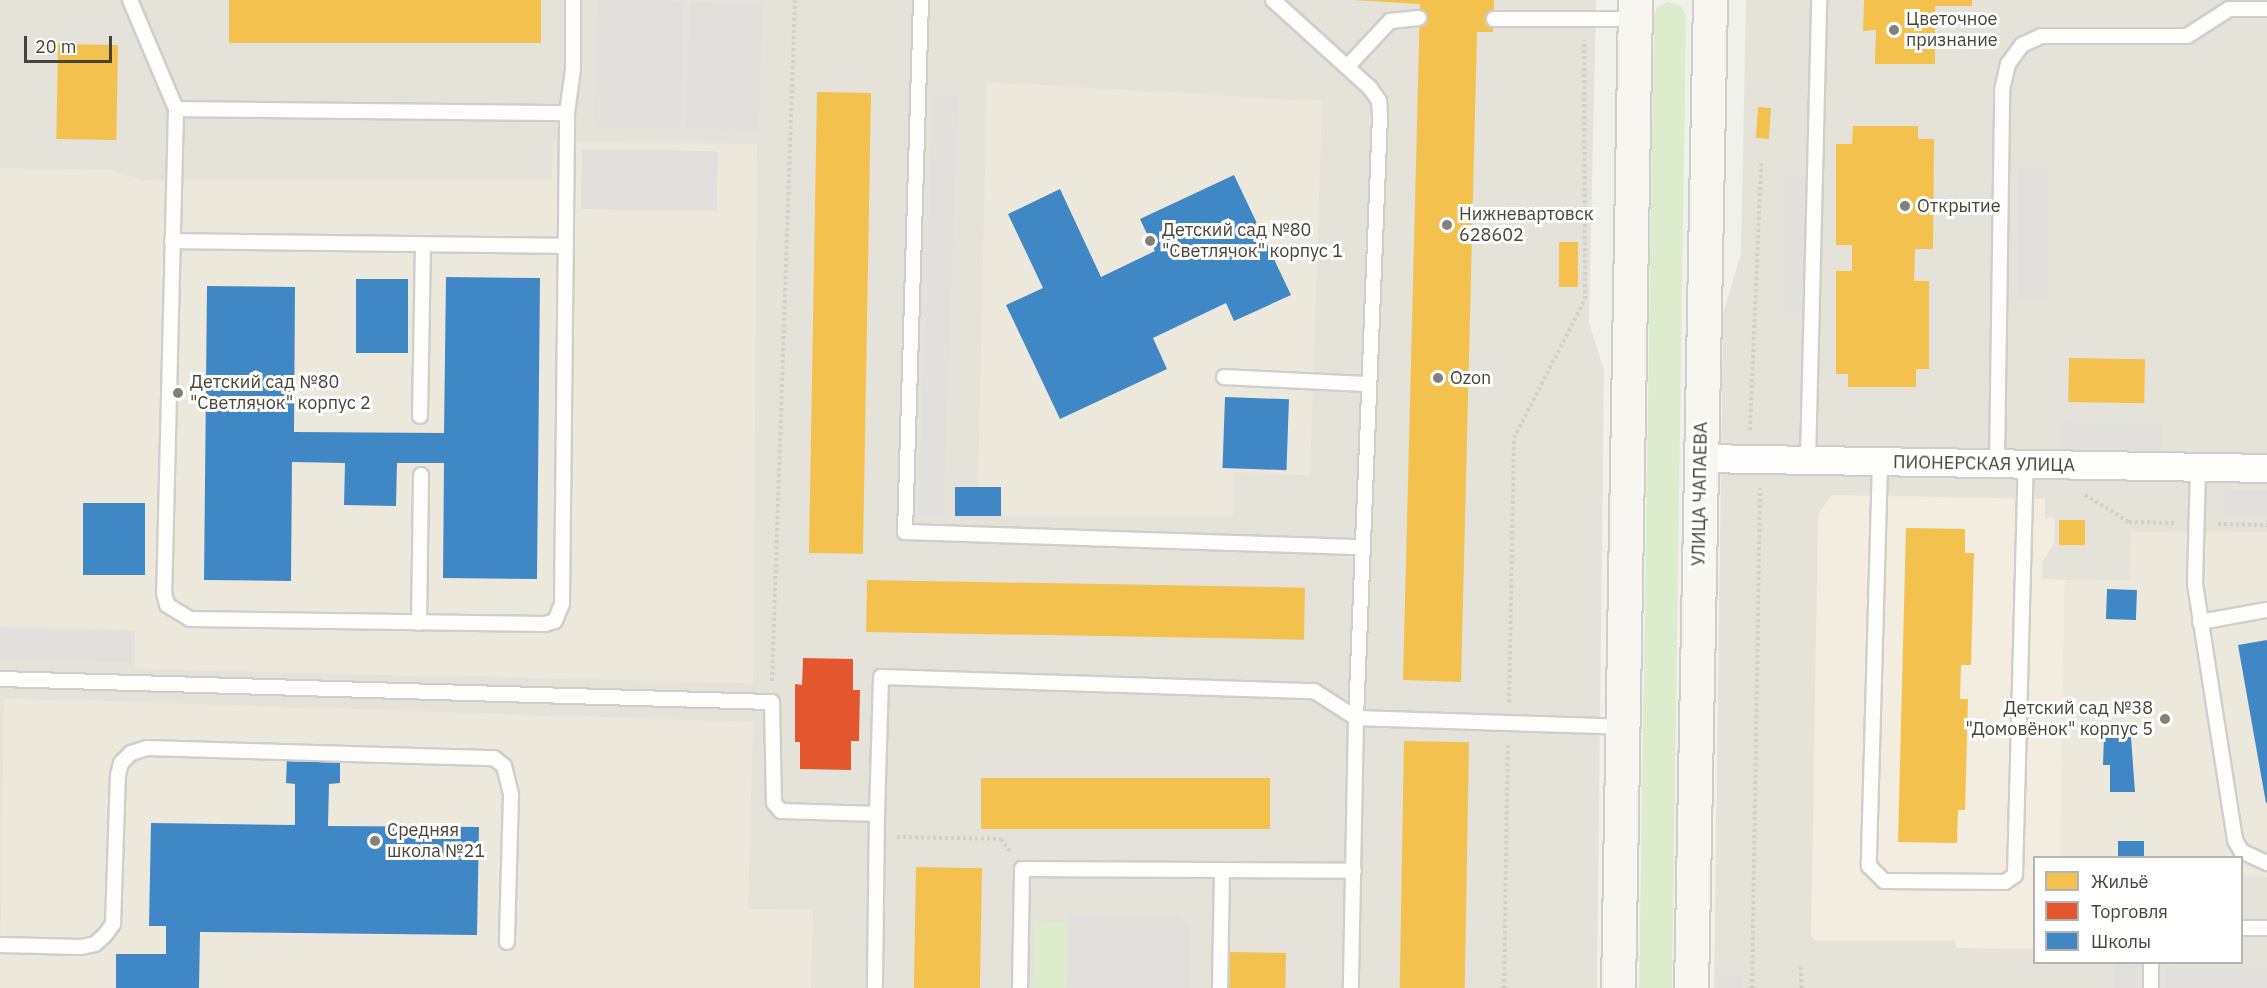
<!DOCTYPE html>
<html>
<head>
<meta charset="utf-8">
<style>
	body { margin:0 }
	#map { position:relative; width:2267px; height:988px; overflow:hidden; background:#f1f1ec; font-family:"IBM Plex Sans",sans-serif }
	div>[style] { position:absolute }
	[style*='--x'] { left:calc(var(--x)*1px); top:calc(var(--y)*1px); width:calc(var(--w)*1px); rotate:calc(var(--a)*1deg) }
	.residential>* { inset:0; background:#e5e3d9 }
	.commercial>* { inset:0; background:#f3eddf }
	.education>* { inset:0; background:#ece9dc }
	.green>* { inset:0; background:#ddeccd; transform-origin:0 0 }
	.parking>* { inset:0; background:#e1e0dc; transform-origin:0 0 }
	.homes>* { inset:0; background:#f2c14e; transform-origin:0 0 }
	.shops>* { inset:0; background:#e4572e }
	.schools>* { inset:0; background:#3f88c5; transform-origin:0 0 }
	.path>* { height:4px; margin-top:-2px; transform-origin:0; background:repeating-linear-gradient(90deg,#d1d1cb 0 3px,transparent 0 6px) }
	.roads { filter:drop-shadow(2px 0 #d0ceca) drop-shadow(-2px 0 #d0ceca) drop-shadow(0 2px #d0ceca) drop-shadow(0 -2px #d0ceca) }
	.service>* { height:14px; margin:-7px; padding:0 7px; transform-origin:7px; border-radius:7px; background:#fdfdfc }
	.minor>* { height:27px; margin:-13.5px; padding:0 13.5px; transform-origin:13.5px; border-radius:13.5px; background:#fdfdfc }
	.secondary>* { height:33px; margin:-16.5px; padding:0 16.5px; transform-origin:16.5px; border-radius:16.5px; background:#f7f6f0 }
	.dots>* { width:16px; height:16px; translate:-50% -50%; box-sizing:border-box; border:3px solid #fff; border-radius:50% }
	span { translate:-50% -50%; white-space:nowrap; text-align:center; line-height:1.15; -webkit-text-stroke:6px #fff; paint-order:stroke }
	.poi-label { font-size:18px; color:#484338 }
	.left { translate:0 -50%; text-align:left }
	.right { translate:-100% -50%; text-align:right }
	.street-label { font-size:18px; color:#484338 }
	.legend { position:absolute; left:2033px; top:856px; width:210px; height:108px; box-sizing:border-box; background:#fff; border:2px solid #b6b4af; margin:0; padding:8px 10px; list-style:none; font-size:18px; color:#484338 }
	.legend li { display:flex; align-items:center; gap:12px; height:30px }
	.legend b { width:30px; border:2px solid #b6b4af }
	.scale { position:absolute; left:24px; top:36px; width:88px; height:27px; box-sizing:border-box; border:3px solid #484338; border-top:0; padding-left:8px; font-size:18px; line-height:21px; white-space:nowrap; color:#484338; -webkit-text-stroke:4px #fff; paint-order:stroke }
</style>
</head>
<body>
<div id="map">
	<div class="residential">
		<i style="clip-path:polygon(0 0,1596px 0,1589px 323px,1604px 370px,1597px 988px,0 988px)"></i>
		<i style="clip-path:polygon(evenodd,1746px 0,2267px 0,2267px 988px,1714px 988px,1723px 313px,1741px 254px,1746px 0,2034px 858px,2242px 858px,2242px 962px,2034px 962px,2034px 858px)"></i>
	</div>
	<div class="commercial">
		<i style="clip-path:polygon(1832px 495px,2045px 499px,2045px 518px,2055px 518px,2054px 544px,2043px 561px,2042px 579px,2065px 580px,2060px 857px,2034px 858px,2034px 949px,1956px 948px,1955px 941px,1817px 941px,1811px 936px,1818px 514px)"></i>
	</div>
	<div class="education">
		<i style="clip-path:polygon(987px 82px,1322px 101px,1310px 475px,1234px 472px,1233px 516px,1001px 516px,1001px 487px,978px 487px)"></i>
		<i style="clip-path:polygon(553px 142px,757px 144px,753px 683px,135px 669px,135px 630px,0 626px,0 168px,112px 170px,145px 181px,552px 181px)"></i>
		<i style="clip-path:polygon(2131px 531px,2267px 533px,2267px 877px,2242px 877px,2242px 858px,2060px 858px,2065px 580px,2130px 581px)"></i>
		<i style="clip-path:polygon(4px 698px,753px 722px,748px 909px,813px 910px,811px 988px,0 988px)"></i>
	</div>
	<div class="green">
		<i style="clip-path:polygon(1667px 2px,1681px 6px,1686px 16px,1672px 988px,1639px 988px,1654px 18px,1657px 7px)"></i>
		<i style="left:1035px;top:921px;width:33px;height:67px;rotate:2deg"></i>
	</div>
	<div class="parking">
		<i style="left:597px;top:0;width:86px;height:127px;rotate:1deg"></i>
		<i style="left:690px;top:2px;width:73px;height:126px;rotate:2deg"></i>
		<i style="left:933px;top:94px;width:25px;height:423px;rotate:2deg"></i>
		<i style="left:582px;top:149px;width:136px;height:60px;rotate:1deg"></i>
		<i style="left:2017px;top:167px;width:31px;height:134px"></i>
		<i style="left:1784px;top:177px;width:20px;height:134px"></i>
		<i style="left:2060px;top:422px;width:103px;height:29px;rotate:1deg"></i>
		<i style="left:2224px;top:489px;width:43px;height:25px;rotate:1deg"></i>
		<i style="left:0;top:628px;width:132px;height:30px;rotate:2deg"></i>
		<i style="clip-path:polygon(1179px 915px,1191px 926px,1191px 988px,1068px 988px,1069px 916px)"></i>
		<i style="left:2114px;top:963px;width:22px;height:25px"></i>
		<i style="left:2166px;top:969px;width:101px;height:19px"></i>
		<i style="left:1718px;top:975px;width:25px;height:13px"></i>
	</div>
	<div class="homes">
		<i style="left:229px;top:0;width:312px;height:43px"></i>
		<i style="clip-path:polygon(1352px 0,1494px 0,1493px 32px,1477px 32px,1461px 682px,1403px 680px,1420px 4px)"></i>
		<i style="clip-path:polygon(1864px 0,1972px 0,1972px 6px,1935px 6px,1935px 64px,1875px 64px,1876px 30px,1863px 31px)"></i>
		<i style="left:58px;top:44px;width:60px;height:95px;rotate:1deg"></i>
		<i style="left:817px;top:92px;width:54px;height:461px;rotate:1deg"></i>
		<i style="left:1758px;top:107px;width:13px;height:31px;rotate:4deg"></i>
		<i style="clip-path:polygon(1853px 126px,1918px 126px,1918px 139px,1934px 139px,1933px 249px,1915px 249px,1914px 281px,1929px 281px,1929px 369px,1916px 369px,1916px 387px,1848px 387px,1848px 374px,1836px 374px,1836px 271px,1852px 271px,1852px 245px,1836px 245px,1836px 144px,1852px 144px)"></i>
		<i style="left:1559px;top:242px;width:19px;height:45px"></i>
		<i style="left:2069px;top:358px;width:76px;height:44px;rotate:1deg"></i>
		<i style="left:2059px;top:520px;width:26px;height:25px"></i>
		<i style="clip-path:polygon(1906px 528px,1965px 529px,1965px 553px,1974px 553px,1971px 665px,1961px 665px,1960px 699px,1968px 699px,1965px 810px,1958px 810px,1957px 843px,1898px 842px)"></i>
		<i style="left:867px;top:580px;width:438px;height:52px;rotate:1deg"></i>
		<i style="left:1404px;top:741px;width:65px;height:247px;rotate:1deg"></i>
		<i style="left:981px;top:778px;width:289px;height:51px"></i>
		<i style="left:916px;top:867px;width:66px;height:121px;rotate:1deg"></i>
		<i style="left:1230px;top:952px;width:56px;height:36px;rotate:1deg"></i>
	</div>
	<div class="shops">
		<i style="clip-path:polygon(803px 658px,853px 659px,853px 690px,860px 690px,859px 741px,851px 741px,851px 770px,800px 769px,800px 742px,795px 742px,795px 684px,802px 685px)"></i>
	</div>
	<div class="schools">
		<i style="clip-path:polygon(1234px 175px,1291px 295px,1234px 321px,1226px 303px,1153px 338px,1167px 369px,1060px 419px,1006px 305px,1043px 288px,1008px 214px,1060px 189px,1101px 277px,1155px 251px,1140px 219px)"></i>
		<i style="clip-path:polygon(446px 277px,540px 278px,537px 579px,443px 578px,444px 463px,397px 463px,396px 506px,344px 505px,345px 463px,292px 462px,291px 581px,204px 580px,207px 286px,295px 287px,294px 432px,444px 433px)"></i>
		<i style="left:356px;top:279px;width:52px;height:74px"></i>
		<i style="left:1225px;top:397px;width:64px;height:71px;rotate:2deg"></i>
		<i style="left:955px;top:487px;width:46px;height:29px"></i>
		<i style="left:145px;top:503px;width:72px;height:62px;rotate:90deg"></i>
		<i style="left:2107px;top:589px;width:30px;height:30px;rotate:2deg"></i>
		<i style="clip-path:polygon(2267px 640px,2267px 803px,2266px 803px,2238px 645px)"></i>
		<i style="clip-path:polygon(2104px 736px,2131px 737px,2135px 792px,2110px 792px,2110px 765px,2103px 765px)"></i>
		<i style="clip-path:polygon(287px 756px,340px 757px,340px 783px,329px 784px,328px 826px,479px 827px,477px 935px,200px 932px,199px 988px,116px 988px,116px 954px,166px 954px,166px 926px,149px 926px,151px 823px,295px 825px,295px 784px,286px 783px)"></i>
		<i style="left:2118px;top:841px;width:26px;height:17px"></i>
	</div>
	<div class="path">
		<i style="--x:1750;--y:430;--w:267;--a:-87.6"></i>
		<i style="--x:2085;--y:495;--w:52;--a:31.5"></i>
		<i style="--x:2129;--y:522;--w:48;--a:1.2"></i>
		<i style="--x:2218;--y:524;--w:49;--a:1.2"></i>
		<i style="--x:772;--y:681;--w:681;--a:-88.07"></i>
		<i style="--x:1509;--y:702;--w:264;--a:-88.9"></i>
		<i style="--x:1514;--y:438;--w:156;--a:-62.9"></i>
		<i style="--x:1585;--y:299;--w:259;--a:-90.2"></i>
		<i style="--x:897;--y:837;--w:104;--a:1.1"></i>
		<i style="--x:1001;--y:839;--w:17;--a:54"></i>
		<i style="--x:1504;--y:988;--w:245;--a:-89.1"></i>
		<i style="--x:1752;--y:988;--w:500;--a:-89.08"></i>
		<i style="--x:1801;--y:988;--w:23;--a:-90"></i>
	</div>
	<div class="roads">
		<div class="service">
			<i style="--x:130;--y:0;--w:118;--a:67.1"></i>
			<i style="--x:176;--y:109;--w:391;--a:0.6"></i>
			<i style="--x:567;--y:113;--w:43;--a:-82.1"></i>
			<i style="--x:573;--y:70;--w:70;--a:-90"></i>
			<i style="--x:921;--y:0;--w:532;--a:91.72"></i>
			<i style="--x:905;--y:532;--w:458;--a:1.9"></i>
			<i style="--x:1273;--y:0;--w:131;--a:42.2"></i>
			<i style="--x:1370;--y:88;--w:16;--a:55"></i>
			<i style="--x:1379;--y:101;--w:15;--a:86"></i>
			<i style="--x:1380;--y:116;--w:602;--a:92.28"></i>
			<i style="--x:1356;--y:718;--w:266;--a:1.9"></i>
			<i style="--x:1494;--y:19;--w:140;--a:0"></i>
			<i style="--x:1348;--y:66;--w:62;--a:-47"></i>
			<i style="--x:1390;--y:21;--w:29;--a:-6"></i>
			<i style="--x:176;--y:109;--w:483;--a:91.4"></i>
			<i style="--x:164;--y:592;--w:13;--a:77"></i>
			<i style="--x:167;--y:605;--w:27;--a:31"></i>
			<i style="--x:190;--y:619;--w:355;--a:0.8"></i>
			<i style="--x:545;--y:624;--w:10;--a:-17"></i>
			<i style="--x:555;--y:621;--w:18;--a:-68"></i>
			<i style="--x:562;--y:604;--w:491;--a:-89.4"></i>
			<i style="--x:172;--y:241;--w:394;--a:0.7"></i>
			<i style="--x:1224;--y:377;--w:145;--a:2.8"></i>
			<i style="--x:420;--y:416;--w:171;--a:-89"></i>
			<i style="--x:1808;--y:460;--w:460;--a:-88.6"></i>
			<i style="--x:1880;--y:462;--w:404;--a:91.6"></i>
			<i style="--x:1869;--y:866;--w:21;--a:45"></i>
			<i style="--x:1884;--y:881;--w:121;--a:0.5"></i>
			<i style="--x:2005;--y:882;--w:12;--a:-35"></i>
			<i style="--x:2015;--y:875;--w:410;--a:-88.5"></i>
			<i style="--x:1997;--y:464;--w:374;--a:-89.2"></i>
			<i style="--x:2002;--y:90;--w:27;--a:-77"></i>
			<i style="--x:2008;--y:64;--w:24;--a:-54"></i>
			<i style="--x:2022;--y:45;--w:21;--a:-25"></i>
			<i style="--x:2041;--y:36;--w:146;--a:0"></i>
			<i style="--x:2187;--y:36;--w:50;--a:-32.7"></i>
			<i style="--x:2229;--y:9;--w:38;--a:0"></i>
			<i style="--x:2198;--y:468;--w:116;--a:91.5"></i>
			<i style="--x:2195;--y:584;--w:259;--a:81.1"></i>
			<i style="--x:2235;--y:840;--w:13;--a:61"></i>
			<i style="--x:2241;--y:851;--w:29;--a:25"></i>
			<i style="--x:2200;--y:622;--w:68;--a:-10.2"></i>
			<i style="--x:419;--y:623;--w:148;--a:-89.2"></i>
			<i style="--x:0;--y:679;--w:772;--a:1.71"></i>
			<i style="--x:772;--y:702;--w:101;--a:88.9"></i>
			<i style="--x:774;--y:803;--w:11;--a:49"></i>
			<i style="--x:781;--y:811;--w:96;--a:1.8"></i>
			<i style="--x:877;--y:814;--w:174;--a:90.7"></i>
			<i style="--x:877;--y:814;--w:137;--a:-88.3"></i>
			<i style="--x:881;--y:677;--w:433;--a:1.9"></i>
			<i style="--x:1314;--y:691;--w:50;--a:32.7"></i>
			<i style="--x:1356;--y:718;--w:270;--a:91.1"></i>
			<i style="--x:2242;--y:928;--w:25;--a:0"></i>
			<i style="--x:0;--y:945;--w:81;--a:1.4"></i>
			<i style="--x:81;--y:947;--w:14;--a:-12"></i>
			<i style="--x:95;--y:944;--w:13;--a:-42"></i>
			<i style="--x:105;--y:935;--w:14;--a:-54"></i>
			<i style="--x:113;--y:924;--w:149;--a:-88.1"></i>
			<i style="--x:118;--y:775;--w:12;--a:-76"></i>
			<i style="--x:121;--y:763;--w:14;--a:-45"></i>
			<i style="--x:131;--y:753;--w:17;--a:-17"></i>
			<i style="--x:147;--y:748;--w:347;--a:1.7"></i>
			<i style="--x:494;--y:758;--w:13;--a:39"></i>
			<i style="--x:504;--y:766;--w:30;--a:76"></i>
			<i style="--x:511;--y:795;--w:147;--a:91.6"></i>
			<i style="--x:2151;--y:962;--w:26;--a:90"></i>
			<i style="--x:1020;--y:988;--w:119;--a:-89"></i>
			<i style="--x:1022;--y:869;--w:332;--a:0.3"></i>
			<i style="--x:1220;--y:988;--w:118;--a:-89"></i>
		</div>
		<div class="minor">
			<i style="--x:1701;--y:458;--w:566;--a:1.01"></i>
		</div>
		<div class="secondary">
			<i style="--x:1618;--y:988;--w:988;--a:-89.01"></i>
			<i style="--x:1691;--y:988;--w:988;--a:-88.9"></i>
		</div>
	</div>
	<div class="dots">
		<i style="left:1894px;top:30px;background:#838077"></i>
		<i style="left:1905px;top:206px;background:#838077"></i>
		<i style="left:1447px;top:225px;background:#838077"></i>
		<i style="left:1150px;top:241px;background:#838077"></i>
		<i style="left:1438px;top:378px;background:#838077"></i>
		<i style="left:178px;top:393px;background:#838077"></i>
		<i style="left:2165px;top:719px;background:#838077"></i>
		<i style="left:375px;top:841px;background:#838077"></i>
	</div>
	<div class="poi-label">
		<span class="left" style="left:1906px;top:30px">Цветочное<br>признание</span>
		<span class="left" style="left:1917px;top:206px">Открытие</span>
		<span class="left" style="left:1459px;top:225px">Нижневартовск<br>628602</span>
		<span class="left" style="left:1162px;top:241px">Детский сад №80<br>"Светлячок" корпус 1</span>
		<span class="left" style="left:1450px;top:378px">Ozon</span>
		<span class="left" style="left:190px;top:393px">Детский сад №80<br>"Светлячок" корпус 2</span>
		<span class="right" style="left:2153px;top:719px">Детский сад №38<br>"Домовёнок" корпус 5</span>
		<span class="left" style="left:387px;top:841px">Средняя<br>школа №21</span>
	</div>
	<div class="street-label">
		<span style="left:1984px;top:464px;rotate:1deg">ПИОНЕРСКАЯ УЛИЦА</span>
		<span style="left:1700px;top:494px;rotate:-89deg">УЛИЦА ЧАПАЕВА</span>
	</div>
	<ul class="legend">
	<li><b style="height:16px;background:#f2c14e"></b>Жильё</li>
	<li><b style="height:16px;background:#e4572e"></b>Торговля</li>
	<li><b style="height:16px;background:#3f88c5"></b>Школы</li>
	</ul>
	<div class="scale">20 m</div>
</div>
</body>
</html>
